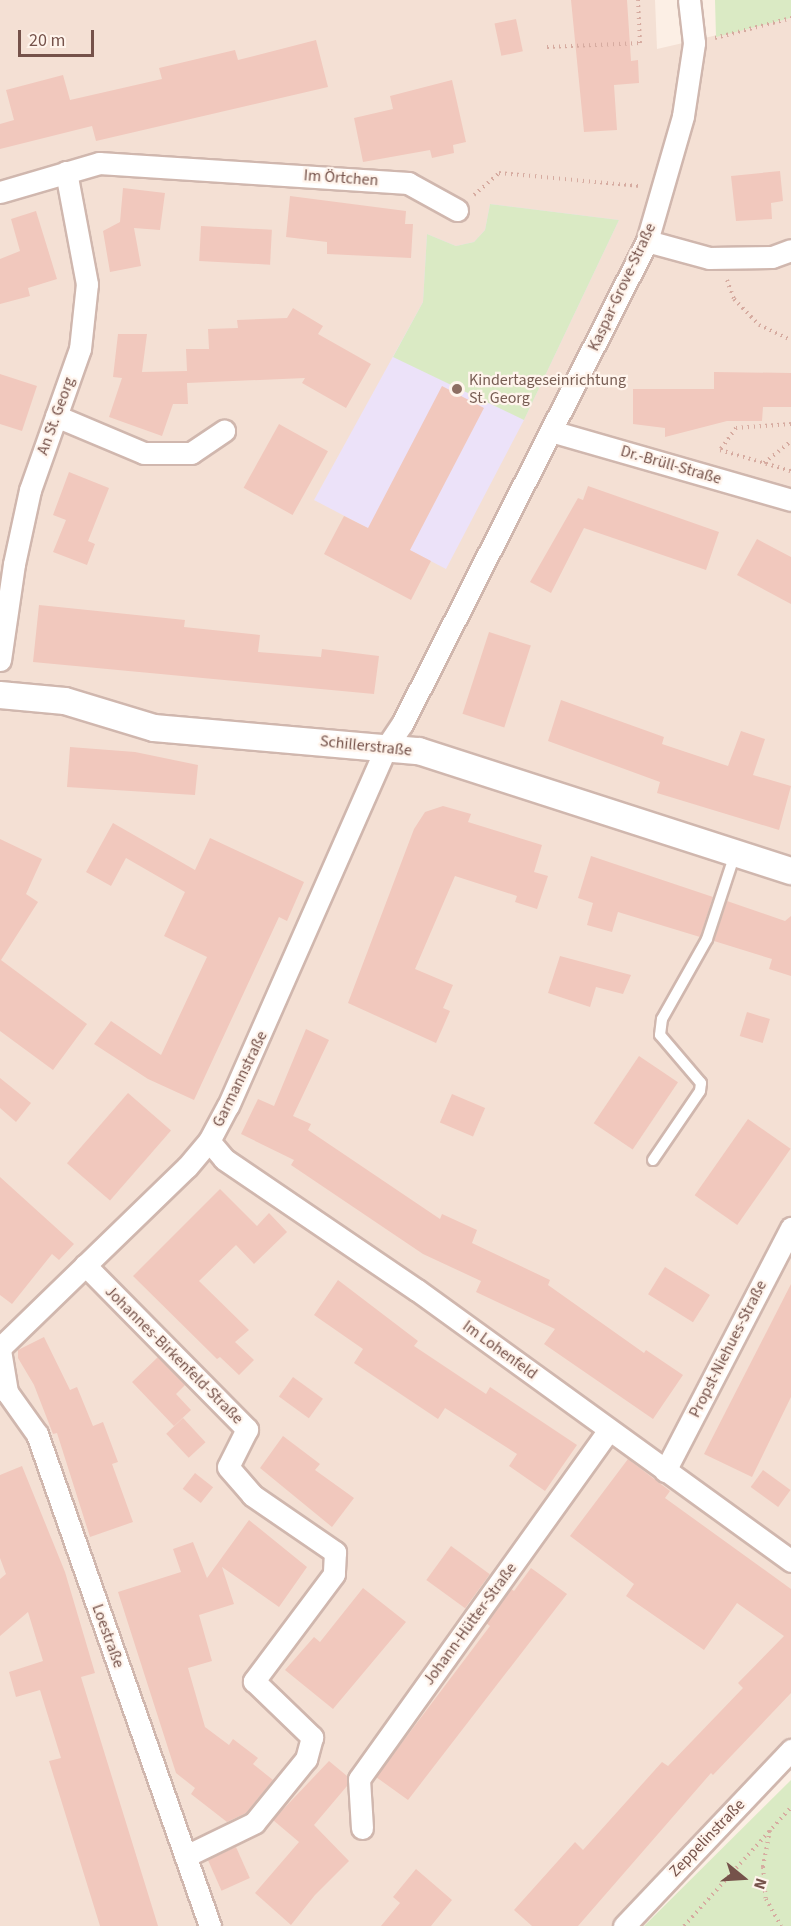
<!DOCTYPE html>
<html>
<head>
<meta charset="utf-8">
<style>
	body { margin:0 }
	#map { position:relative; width:791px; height:1926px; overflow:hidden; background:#fcefe5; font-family:"Source Sans 3",sans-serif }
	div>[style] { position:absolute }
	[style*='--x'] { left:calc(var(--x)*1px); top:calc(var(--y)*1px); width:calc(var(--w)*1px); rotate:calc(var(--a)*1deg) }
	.residential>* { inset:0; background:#f4e0d4 }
	.education>* { inset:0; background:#ece2f9 }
	.green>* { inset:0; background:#daeac4 }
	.building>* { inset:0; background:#f1c8bd; transform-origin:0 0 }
	.path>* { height:4px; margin-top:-2px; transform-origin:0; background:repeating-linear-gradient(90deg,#d6aba0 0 1.5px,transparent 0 6px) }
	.roads { filter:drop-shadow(2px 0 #d0b7ae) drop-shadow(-2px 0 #d0b7ae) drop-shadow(0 2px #d0b7ae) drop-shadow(0 -2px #d0b7ae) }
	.service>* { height:10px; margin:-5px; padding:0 5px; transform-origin:5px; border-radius:5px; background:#fff }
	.minor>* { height:21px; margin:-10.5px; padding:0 10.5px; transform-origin:10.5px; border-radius:10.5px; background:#fff }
	.tertiary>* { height:26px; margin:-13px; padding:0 13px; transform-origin:13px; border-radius:13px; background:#fff }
	.dots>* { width:16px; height:16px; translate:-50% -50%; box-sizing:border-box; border:3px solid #fff4ec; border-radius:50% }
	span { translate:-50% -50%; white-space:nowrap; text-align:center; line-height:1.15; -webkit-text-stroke:4.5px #fff4ec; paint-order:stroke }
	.street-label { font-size:16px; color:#75524a }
	.education-label { font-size:16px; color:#785e54 }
	.left { translate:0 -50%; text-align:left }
	.north { position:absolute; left:713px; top:1848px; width:60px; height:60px; -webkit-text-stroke:4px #fff4ec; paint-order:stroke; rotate:108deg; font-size:16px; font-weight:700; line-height:24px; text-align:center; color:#75524a }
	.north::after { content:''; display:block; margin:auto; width:21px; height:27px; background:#75524a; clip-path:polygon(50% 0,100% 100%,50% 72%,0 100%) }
	.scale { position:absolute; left:18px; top:30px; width:76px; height:27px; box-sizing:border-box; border:3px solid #75524a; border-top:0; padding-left:8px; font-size:18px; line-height:21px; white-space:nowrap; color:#75524a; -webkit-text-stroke:4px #fff4ec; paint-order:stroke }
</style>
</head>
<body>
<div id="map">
	<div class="residential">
		<i style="clip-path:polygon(0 0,655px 0,657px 49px,791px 18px,791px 1750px,624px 1926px,0 1926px)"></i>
	</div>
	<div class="education">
		<i style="clip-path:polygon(490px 204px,619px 220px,524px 420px,446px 569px,314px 500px,423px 302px,427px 234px,456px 246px,474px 242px,485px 230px)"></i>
	</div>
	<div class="green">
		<i style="clip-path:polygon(715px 0,791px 0,791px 18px,716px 37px)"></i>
		<i style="clip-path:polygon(490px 204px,619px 220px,524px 420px,393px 357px,423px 302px,427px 234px,456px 246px,474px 242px,485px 230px)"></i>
		<i style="clip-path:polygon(791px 1780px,791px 1926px,644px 1926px)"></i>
	</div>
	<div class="building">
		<i style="clip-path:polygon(571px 0,627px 0,631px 61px,638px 60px,639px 83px,614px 85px,617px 130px,584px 132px)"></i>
		<i style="left:516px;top:19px;width:33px;height:22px;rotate:78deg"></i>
		<i style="clip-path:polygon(316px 40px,328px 87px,96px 141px,92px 126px,0 149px,0 124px,14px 120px,6px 90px,63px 75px,70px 100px,162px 79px,159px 68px,235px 50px,238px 60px)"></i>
		<i style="clip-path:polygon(452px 80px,466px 142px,453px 145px,454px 153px,432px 158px,430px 150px,363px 162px,354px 118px,393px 109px,390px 96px)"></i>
		<i style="clip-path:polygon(780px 171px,783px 201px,771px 203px,772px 219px,736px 221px,731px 176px)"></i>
		<i style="clip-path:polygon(123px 188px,165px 193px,160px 230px,134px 228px,141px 266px,110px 272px,103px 231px,120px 222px)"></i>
		<i style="clip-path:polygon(290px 196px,406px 211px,405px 224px,413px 224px,411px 258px,327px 254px,327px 242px,286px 237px)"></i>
		<i style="clip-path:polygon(36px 211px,57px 279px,28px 288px,30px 296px,0 304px,0 259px,20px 251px,11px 219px)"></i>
		<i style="left:201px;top:226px;width:71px;height:35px;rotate:3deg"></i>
		<i style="clip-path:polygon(293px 308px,323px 326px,318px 334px,371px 364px,346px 408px,302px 383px,305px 378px,187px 383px,188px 404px,173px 404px,162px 436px,109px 417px,122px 378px,113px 377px,118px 334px,147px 334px,142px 372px,187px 371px,186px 349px,209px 349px,208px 329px,238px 328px,237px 320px,287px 318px)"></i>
		<i style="clip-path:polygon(714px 372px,791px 373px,791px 407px,763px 407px,762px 421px,727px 421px,665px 437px,665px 428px,633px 424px,633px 389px,714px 389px)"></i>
		<i style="clip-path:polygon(0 374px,37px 386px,22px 431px,0 424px)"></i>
		<i style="clip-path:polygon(442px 386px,484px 408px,410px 550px,431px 561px,411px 600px,324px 554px,344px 516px,368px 528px)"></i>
		<i style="left:279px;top:424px;width:56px;height:73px;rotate:29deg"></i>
		<i style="clip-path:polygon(69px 472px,109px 488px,88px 541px,95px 544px,87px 565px,53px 552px,66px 520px,53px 515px)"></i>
		<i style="clip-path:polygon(588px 486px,719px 532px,706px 570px,584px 528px,551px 593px,530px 582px,578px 498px,583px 500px)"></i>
		<i style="clip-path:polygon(757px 539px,791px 557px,791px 604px,737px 575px)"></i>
		<i style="clip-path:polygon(39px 605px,185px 620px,184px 627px,260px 635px,258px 652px,321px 657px,322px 649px,379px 656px,374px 694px,33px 662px)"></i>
		<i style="left:489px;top:632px;width:44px;height:86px;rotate:18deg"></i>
		<i style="clip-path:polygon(561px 700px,664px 737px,662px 744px,728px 766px,741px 731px,765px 739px,753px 775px,791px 786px,779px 830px,657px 793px,660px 782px,548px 741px)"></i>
		<i style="clip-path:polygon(70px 747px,135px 752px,198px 765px,195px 795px,67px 787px)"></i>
		<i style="clip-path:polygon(443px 806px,471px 814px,468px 822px,542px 845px,534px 872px,548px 876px,537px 909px,515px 902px,517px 896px,455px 876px,415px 969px,453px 985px,443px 1008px,450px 1011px,436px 1043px,348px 1003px,414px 829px,425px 812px)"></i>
		<i style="clip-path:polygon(113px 823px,195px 870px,210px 838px,304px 882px,287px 921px,279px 917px,194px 1100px,148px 1079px,94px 1044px,111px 1021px,161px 1055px,207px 957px,164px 936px,185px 892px,126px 858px,111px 886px,86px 872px)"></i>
		<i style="clip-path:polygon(0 839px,42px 859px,26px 894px,38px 902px,1px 960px,87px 1024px,53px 1070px,0 1031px)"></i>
		<i style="clip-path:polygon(591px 856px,713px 897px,700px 937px,618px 912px,612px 932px,587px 925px,593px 903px,578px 898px)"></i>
		<i style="clip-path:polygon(727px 901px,785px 921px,791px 916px,791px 976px,769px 969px,772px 959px,714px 941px)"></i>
		<i style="clip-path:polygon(560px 956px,631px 975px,623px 994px,596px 987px,590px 1007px,548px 993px)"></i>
		<i style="left:747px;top:1012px;width:24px;height:25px;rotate:17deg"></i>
		<i style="clip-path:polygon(306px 1029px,329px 1040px,293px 1116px,311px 1124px,308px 1130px,440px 1219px,442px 1214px,477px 1230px,472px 1243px,550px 1280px,548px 1285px,644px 1353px,646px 1350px,683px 1375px,653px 1419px,544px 1344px,555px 1329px,476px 1292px,481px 1281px,423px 1254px,291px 1165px,294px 1160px,241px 1134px,258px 1099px,274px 1106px)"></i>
		<i style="left:639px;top:1056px;width:47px;height:81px;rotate:34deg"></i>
		<i style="clip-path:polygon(0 1078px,31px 1103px,16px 1122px,0 1108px)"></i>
		<i style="left:128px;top:1093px;width:57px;height:93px;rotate:41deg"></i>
		<i style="left:452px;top:1094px;width:36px;height:31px;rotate:23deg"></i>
		<i style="left:748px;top:1119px;width:52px;height:93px;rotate:35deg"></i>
		<i style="clip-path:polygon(0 1177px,74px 1244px,59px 1260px,52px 1254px,12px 1304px,0 1295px)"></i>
		<i style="clip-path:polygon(220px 1189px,257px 1226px,269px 1213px,287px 1232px,254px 1264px,236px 1245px,199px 1281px,249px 1330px,235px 1342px,254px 1360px,239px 1375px,220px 1357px,217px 1359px,133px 1276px)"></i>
		<i style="left:665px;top:1267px;width:53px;height:32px;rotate:32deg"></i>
		<i style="clip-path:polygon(338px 1280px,418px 1341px,414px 1346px,486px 1394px,490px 1387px,577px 1445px,545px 1491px,509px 1466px,517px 1454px,445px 1408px,438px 1419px,354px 1363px,363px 1349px,314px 1315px)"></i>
		<i style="clip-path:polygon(791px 1284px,791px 1397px,752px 1477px,704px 1454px)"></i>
		<i style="clip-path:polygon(44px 1337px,70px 1390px,77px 1387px,93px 1426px,103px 1422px,118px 1462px,112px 1464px,133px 1522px,90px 1537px,57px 1433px,53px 1434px,34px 1385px,18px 1358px,18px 1350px)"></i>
		<i style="clip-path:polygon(158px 1357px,185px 1385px,176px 1394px,191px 1410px,174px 1426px,132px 1382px)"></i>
		<i style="left:293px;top:1377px;width:37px;height:24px;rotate:36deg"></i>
		<i style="left:183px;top:1418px;width:33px;height:23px;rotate:47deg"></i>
		<i style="clip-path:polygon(283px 1436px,320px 1464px,315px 1470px,354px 1498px,332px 1527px,260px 1468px)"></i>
		<i style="clip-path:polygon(628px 1459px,670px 1491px,665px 1498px,791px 1589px,791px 1693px,713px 1775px,711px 1773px,578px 1926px,532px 1926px,514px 1910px,575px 1842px,583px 1850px,662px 1762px,668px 1766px,743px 1688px,738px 1683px,784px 1636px,737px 1603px,704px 1650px,626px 1596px,634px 1584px,570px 1536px)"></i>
		<i style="clip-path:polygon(22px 1466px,65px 1572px,95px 1673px,81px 1677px,158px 1926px,100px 1926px,49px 1761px,61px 1758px,40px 1690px,16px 1697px,9px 1672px,43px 1661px,28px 1612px,0 1636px,0 1579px,6px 1574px,0 1558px,0 1475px)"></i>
		<i style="left:763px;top:1470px;width:34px;height:21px;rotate:36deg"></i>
		<i style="left:195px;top:1473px;width:23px;height:20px;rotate:38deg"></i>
		<i style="clip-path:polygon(249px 1520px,307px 1567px,279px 1607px,222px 1567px,234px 1604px,199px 1615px,212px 1661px,188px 1668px,205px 1727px,229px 1745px,233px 1739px,258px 1758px,253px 1764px,273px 1780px,246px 1813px,227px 1822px,191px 1794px,195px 1788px,176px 1773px,118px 1592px,181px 1572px,173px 1549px,193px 1542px,207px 1578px)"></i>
		<i style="left:451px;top:1546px;width:48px;height:42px;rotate:36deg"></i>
		<i style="clip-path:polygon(531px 1568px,567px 1594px,408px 1800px,376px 1777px,490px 1626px,486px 1623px,511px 1589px,514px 1591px)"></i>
		<i style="clip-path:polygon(363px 1588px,406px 1622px,333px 1709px,285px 1670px,314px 1637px,320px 1642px)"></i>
		<i style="clip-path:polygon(329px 1761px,347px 1776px,347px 1786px,314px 1825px,349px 1861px,315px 1895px,291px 1925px,255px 1893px,299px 1842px,273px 1820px)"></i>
		<i style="left:236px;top:1847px;width:34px;height:31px;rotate:66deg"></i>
		<i style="clip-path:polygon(416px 1869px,452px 1900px,431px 1926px,381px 1926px,400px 1903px,393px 1897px)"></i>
	</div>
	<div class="path">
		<i style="--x:715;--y:38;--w:79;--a:-14.7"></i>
		<i style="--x:547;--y:47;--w:93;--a:-2.5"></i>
		<i style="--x:640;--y:43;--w:43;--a:-92.7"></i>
		<i style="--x:474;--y:195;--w:33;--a:-41"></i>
		<i style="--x:499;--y:173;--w:142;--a:5.3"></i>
		<i style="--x:727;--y:280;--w:20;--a:70"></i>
		<i style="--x:734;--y:299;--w:36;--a:46"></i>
		<i style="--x:759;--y:325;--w:35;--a:25"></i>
		<i style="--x:791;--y:424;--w:55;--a:175.8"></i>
		<i style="--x:736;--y:428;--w:27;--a:126"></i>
		<i style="--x:720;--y:450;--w:74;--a:16.5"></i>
		<i style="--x:764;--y:463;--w:35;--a:-39"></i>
		<i style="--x:770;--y:1830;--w:38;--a:101"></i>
		<i style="--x:763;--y:1867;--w:32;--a:85"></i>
		<i style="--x:766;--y:1899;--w:31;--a:61"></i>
		<i style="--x:684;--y:1926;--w:160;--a:-48"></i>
	</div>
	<div class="roads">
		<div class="service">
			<i style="--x:653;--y:1160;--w:83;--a:-55.7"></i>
			<i style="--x:700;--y:1091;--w:8;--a:-83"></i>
			<i style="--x:701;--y:1083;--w:63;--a:-130.5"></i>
			<i style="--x:660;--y:1035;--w:16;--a:-83"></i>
			<i style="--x:662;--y:1019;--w:92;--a:-60.6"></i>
			<i style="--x:707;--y:939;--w:89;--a:-71.8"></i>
		</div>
		<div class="minor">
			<i style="--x:0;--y:192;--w:103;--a:-16.3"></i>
			<i style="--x:99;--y:163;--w:310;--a:3.7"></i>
			<i style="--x:408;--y:183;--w:56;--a:28.9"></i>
			<i style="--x:647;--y:241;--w:64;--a:15.3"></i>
			<i style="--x:709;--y:258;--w:63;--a:-0.9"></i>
			<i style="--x:772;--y:257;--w:20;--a:-20"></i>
			<i style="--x:56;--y:416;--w:95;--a:22.8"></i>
			<i style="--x:144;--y:453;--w:47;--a:0"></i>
			<i style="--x:191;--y:453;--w:40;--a:-34"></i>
			<i style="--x:551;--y:431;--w:250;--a:16"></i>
			<i style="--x:0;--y:660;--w:97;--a:-81.7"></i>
			<i style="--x:14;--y:564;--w:76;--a:-77.8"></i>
			<i style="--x:30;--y:490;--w:150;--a:-70.5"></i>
			<i style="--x:80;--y:349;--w:65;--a:-83.9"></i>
			<i style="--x:87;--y:284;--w:114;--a:-100.6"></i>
			<i style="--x:209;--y:1141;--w:23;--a:50"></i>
			<i style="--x:224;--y:1159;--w:233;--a:34.2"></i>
			<i style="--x:417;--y:1290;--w:462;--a:35.9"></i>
			<i style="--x:85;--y:1265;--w:231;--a:45.4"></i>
			<i style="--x:247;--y:1429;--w:42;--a:116.6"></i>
			<i style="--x:228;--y:1467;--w:37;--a:49"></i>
			<i style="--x:252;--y:1495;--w:101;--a:34.5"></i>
			<i style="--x:335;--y:1552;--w:22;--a:93"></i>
			<i style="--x:334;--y:1574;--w:134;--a:126.8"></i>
			<i style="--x:254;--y:1681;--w:81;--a:44"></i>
			<i style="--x:312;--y:1737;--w:23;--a:105"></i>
			<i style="--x:306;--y:1759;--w:82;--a:129.1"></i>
			<i style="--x:254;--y:1823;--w:76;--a:154.1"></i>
			<i style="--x:0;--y:1348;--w:260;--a:-44.1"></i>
			<i style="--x:187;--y:1167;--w:34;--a:-50"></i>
			<i style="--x:209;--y:1141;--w:40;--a:-62"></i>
			<i style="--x:228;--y:1106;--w:394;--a:-66.2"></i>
			<i style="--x:387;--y:746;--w:27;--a:-56"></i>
			<i style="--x:402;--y:724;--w:542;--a:-63.1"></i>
			<i style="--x:647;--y:241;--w:130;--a:-73.9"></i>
			<i style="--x:683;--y:116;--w:74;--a:-81.4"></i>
			<i style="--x:694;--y:43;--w:43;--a:-96.6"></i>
			<i style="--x:0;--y:1350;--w:43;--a:80.5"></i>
			<i style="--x:7;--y:1392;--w:52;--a:54.5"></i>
			<i style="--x:37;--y:1434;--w:522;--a:70.63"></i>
			<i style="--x:665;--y:1471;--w:274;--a:-62.6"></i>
			<i style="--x:362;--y:1828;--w:49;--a:-93.5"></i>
			<i style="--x:359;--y:1779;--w:429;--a:-54.4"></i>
			<i style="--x:624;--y:1926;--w:243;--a:-46.5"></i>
		</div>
		<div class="tertiary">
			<i style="--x:0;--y:695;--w:65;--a:5.3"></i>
			<i style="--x:65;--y:701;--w:93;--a:16.9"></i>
			<i style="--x:154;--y:728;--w:266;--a:5"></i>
			<i style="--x:419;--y:751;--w:391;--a:17.9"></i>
		</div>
	</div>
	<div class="dots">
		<i style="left:457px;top:389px;background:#8d6e63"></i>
	</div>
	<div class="street-label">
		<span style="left:341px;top:178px;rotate:4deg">Im Örtchen</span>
		<span style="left:622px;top:287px;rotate:-65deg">Kaspar-Grove-Straße</span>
		<span style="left:56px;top:416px;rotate:-70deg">An St. Georg</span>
		<span style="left:671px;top:465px;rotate:16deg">Dr.-Brüll-Straße</span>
		<span style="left:366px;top:746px;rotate:6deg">Schillerstraße</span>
		<span style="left:240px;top:1079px;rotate:-64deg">Garmannstraße</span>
		<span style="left:728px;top:1349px;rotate:-63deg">Propst-Niehues-Straße</span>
		<span style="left:500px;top:1350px;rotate:36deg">Im Lohenfeld</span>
		<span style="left:174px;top:1355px;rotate:45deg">Johannes-Birkenfeld-Straße</span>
		<span style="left:470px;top:1624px;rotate:-54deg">Johann-Hütter-Straße</span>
		<span style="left:108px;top:1636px;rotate:70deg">Loestraße</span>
		<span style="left:707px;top:1838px;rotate:-46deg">Zeppelinstraße</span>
	</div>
	<div class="education-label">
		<span class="left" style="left:469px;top:389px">Kindertageseinrichtung<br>St. Georg</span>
	</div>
	<div class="north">N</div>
	<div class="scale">20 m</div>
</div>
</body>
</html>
